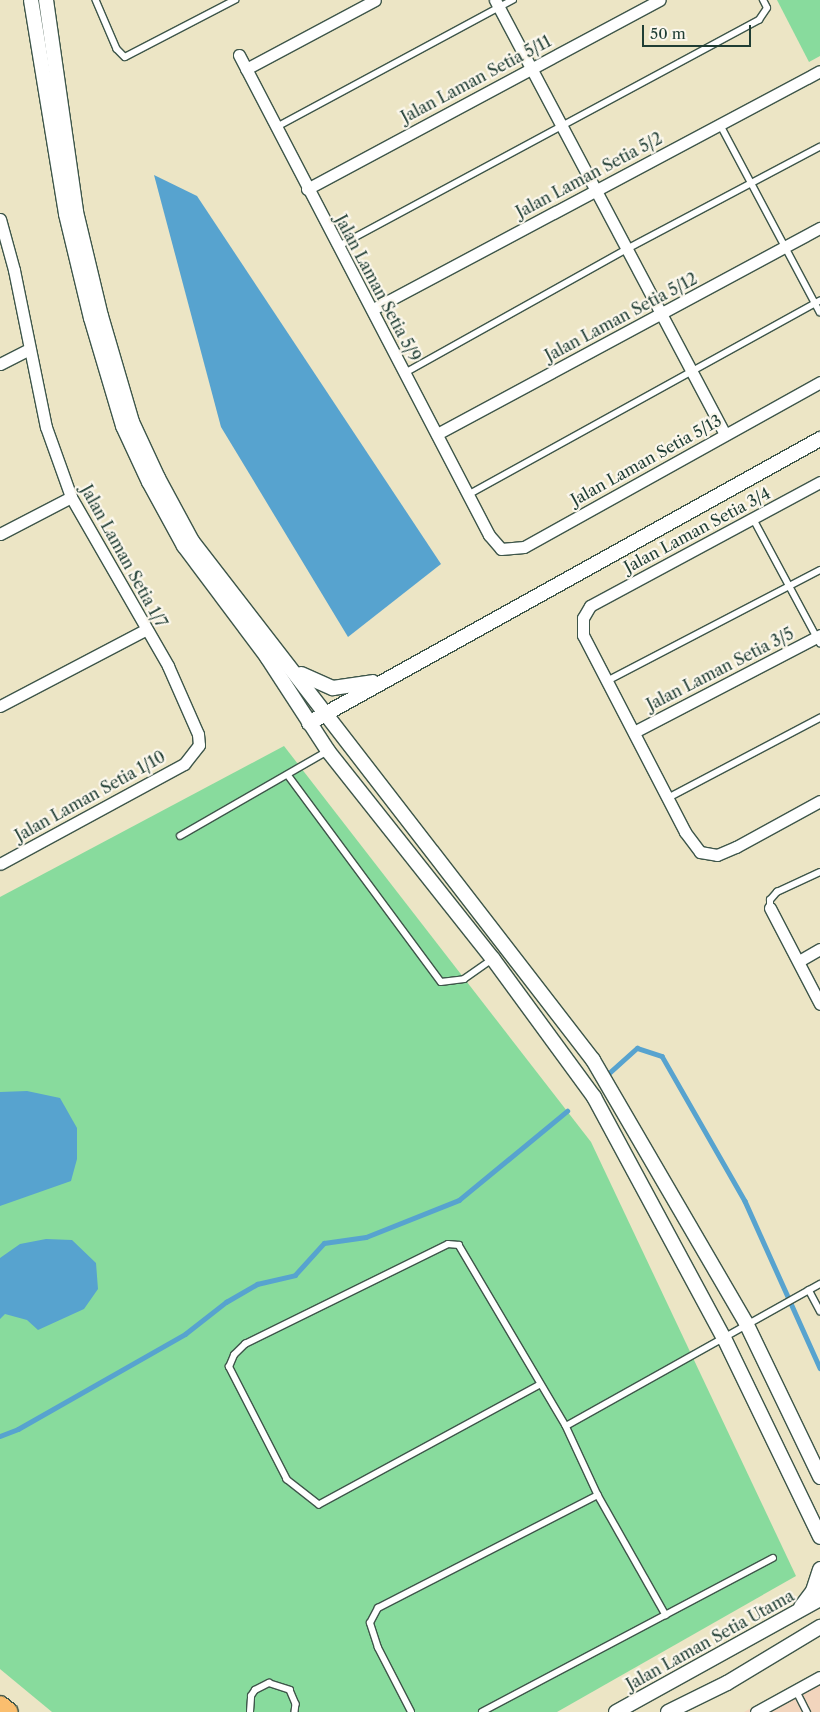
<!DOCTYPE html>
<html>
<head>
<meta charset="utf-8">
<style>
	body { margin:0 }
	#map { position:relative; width:820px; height:1712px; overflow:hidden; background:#ece5c5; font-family:"Libre Caslon Text",serif }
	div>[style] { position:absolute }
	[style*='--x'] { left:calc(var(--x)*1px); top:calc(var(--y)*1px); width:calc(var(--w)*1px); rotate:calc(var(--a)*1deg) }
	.built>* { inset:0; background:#f2d5bd }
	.green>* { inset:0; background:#88db9d }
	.water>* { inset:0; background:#57a3cf }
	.stream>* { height:4.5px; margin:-2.25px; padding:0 2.25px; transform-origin:2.25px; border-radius:2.25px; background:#57a3cf }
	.roads { filter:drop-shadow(1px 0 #3e564a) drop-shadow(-1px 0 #3e564a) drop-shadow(0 1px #3e564a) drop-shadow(0 -1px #3e564a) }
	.service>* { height:5.5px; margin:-2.75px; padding:0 2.75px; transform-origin:2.75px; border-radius:2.75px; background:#fff }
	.minor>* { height:11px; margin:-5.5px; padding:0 5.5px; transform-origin:5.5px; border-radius:5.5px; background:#fff }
	.tertiary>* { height:14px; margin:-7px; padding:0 7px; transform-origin:7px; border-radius:7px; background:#fff }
	.primary>* { height:18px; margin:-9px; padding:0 9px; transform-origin:9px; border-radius:9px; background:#fabe6e }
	span { translate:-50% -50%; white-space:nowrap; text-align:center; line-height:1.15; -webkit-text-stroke:4.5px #fbf7ec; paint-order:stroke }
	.street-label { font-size:16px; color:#1f3d34 }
	.scale { position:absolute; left:642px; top:25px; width:109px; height:22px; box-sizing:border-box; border:2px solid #1f3d34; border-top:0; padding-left:6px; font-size:15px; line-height:18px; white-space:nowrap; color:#1f3d34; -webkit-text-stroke:4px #fbf7ec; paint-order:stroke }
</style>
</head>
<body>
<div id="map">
	<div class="built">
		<i style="clip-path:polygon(820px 1671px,820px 1712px,744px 1712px)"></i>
	</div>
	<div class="green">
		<i style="clip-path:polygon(777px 0,820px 0,820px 56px,809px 62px)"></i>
		<i style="clip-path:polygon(284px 746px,591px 1142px,796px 1576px,557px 1712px,52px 1712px,0 1669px,0 897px)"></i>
	</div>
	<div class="water">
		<i style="clip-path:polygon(154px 175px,197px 196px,441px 564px,348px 637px,221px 427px)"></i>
		<i style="clip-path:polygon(27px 1091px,60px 1098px,77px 1128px,77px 1159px,71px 1181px,0 1206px,0 1092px)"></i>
		<i style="clip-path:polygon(46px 1239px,72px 1240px,96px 1263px,98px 1289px,84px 1309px,38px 1330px,27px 1320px,5px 1314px,0 1319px,0 1258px,20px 1244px)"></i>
	</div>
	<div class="stream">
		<i style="--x:608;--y:1074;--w:39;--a:-42"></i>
		<i style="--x:637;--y:1048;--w:26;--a:18"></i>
		<i style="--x:662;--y:1056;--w:167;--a:60.2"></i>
		<i style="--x:745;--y:1201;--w:183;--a:65.8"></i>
		<i style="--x:0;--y:1436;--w:19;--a:-21"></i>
		<i style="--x:18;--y:1429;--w:192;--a:-29.6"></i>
		<i style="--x:185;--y:1334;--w:52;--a:-38"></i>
		<i style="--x:226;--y:1302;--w:36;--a:-30"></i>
		<i style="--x:257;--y:1284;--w:39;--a:-13"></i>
		<i style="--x:295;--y:1275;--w:43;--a:-47.8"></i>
		<i style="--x:324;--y:1243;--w:42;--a:-8.1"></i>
		<i style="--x:366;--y:1237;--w:100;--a:-21.7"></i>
		<i style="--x:459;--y:1200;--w:140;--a:-39.5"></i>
	</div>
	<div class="roads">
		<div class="service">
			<i style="--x:96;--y:0;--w:53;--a:66.8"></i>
			<i style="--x:117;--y:49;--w:11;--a:45"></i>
			<i style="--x:125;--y:57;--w:124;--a:-27.4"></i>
			<i style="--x:720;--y:124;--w:213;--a:62"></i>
			<i style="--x:275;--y:128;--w:270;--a:-28.3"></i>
			<i style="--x:339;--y:246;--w:477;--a:-28.3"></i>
			<i style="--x:759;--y:20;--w:14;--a:-56"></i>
			<i style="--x:767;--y:8;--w:9;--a:-117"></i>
			<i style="--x:405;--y:373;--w:254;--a:-29.2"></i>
			<i style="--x:627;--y:249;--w:218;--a:-27.9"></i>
			<i style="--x:468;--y:495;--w:402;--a:-28.9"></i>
			<i style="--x:753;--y:518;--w:142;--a:61.8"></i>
			<i style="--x:607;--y:681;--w:240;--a:-27.5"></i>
			<i style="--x:288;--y:775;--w:257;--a:53.5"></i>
			<i style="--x:441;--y:982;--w:23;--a:-7"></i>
			<i style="--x:464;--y:979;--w:35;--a:-35"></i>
			<i style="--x:668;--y:798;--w:172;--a:-27.8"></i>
			<i style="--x:180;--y:836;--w:171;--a:-29.9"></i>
			<i style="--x:770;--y:908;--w:8;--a:-90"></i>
			<i style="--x:770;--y:900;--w:11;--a:-49"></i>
			<i style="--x:777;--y:892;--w:47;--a:-24.9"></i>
			<i style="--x:809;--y:1290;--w:24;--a:62"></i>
			<i style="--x:540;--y:1385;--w:251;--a:151.5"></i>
			<i style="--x:319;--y:1505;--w:41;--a:-142"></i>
			<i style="--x:287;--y:1480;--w:127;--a:-117.2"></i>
			<i style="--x:229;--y:1367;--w:13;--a:-67"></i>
			<i style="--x:234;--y:1355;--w:16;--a:-45"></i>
			<i style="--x:245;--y:1344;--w:226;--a:-26.2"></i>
			<i style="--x:448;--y:1244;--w:11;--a:5"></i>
			<i style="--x:459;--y:1245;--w:210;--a:59.4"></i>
			<i style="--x:566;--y:1426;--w:76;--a:65.1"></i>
			<i style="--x:598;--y:1495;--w:138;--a:60.5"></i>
			<i style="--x:566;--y:1426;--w:291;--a:-29.2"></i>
			<i style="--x:796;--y:1690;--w:25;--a:63"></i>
			<i style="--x:250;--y:1712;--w:16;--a:-86"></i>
			<i style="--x:251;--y:1696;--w:7;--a:-56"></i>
			<i style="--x:255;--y:1690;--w:16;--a:-27"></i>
			<i style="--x:269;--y:1683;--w:22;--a:18"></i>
			<i style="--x:290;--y:1690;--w:15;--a:67"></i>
			<i style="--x:296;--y:1704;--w:8;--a:97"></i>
			<i style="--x:411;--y:1712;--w:72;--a:-117.3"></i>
			<i style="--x:378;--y:1648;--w:26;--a:-108"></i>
			<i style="--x:370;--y:1623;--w:17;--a:-62"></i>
			<i style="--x:378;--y:1608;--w:247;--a:-27.2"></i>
			<i style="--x:482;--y:1712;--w:329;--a:-27.9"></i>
		</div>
		<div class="minor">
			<i style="--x:495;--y:0;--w:491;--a:62.1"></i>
			<i style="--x:239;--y:55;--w:541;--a:62.49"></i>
			<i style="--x:489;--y:535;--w:18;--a:49"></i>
			<i style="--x:501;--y:549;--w:23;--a:-5"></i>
			<i style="--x:524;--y:547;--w:339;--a:-29.1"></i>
			<i style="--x:246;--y:69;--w:146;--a:-28.1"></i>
			<i style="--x:307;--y:189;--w:400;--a:-28.2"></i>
			<i style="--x:0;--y:219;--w:53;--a:74.6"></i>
			<i style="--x:14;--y:270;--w:160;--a:78.5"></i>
			<i style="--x:46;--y:427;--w:74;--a:70.3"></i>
			<i style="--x:71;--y:497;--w:195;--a:60.1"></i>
			<i style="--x:168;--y:666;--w:74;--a:66.2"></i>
			<i style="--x:198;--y:734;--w:11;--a:85"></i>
			<i style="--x:199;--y:745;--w:24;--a:128"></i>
			<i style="--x:184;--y:764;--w:209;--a:151.5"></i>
			<i style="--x:373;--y:309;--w:506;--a:-28.03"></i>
			<i style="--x:0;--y:364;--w:33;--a:-27"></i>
			<i style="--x:437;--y:434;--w:435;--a:-28.3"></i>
			<i style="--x:820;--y:482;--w:261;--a:151.7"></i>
			<i style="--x:590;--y:606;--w:14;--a:120"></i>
			<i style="--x:583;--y:618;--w:17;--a:90"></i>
			<i style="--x:583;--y:635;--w:222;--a:62.6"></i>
			<i style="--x:685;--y:832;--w:25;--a:53"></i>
			<i style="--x:700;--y:852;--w:17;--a:10"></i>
			<i style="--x:717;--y:855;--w:21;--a:-23"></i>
			<i style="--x:736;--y:847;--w:96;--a:-28.7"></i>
			<i style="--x:0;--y:534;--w:80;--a:-27.5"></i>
			<i style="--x:0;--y:706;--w:164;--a:-27.7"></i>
			<i style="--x:634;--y:732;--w:210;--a:-27.5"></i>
			<i style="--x:770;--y:908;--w:108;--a:62.5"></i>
			<i style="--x:799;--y:961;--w:24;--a:-30"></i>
			<i style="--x:756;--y:1712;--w:73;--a:-28.7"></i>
		</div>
		<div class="tertiary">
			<i style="--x:31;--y:0;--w:217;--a:80.7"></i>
			<i style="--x:66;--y:214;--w:107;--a:76.5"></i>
			<i style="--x:91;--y:318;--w:113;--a:73.5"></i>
			<i style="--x:123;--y:426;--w:62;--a:65.1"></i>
			<i style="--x:149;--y:482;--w:73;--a:61.3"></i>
			<i style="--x:184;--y:546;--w:139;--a:53.2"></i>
			<i style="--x:267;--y:657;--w:112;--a:57"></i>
			<i style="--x:328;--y:751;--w:265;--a:51.6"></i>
			<i style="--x:493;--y:959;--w:171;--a:53.8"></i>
			<i style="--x:594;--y:1097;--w:274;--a:61.7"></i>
			<i style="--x:724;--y:1338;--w:221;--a:64.2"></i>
			<i style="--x:46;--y:0;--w:214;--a:81.9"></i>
			<i style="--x:76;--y:212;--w:107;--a:76.5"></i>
			<i style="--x:101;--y:316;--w:110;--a:73.7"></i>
			<i style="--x:132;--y:422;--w:62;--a:65.1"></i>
			<i style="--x:158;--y:478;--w:72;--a:61.6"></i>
			<i style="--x:192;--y:541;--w:656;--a:52.31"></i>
			<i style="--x:593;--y:1060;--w:304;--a:59.8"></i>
			<i style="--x:746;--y:1323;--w:171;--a:64.3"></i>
			<i style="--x:301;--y:674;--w:35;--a:24"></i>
			<i style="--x:333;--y:688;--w:40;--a:-8.5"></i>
			<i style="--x:309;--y:723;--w:585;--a:-29.06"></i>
			<i style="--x:801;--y:1607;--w:20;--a:-53"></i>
			<i style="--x:813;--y:1591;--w:23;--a:-72"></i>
			<i style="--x:616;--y:1712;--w:233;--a:-29"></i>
			<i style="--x:668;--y:1712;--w:66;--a:-26.2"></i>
			<i style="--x:727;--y:1683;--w:109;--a:-31.1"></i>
		</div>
		<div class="primary">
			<i style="--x:0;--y:1705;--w:11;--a:38"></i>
		</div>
	</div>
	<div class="street-label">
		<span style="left:476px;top:79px;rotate:-28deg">Jalan Laman Setia 5/11</span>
		<span style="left:589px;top:175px;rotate:-28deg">Jalan Laman Setia 5/2</span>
		<span style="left:378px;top:288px;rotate:62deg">Jalan Laman Setia 5/9</span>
		<span style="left:621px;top:317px;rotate:-28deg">Jalan Laman Setia 5/12</span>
		<span style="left:646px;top:460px;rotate:-29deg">Jalan Laman Setia 5/13</span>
		<span style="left:697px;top:530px;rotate:-28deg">Jalan Laman Setia 3/4</span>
		<span style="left:124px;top:556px;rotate:61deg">Jalan Laman Setia 1/7</span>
		<span style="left:720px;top:669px;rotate:-27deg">Jalan Laman Setia 3/5</span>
		<span style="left:90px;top:796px;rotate:-29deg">Jalan Laman Setia 1/10</span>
		<span style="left:710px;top:1640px;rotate:-29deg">Jalan Laman Setia Utama</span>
	</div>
	<div class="scale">50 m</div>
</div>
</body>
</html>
